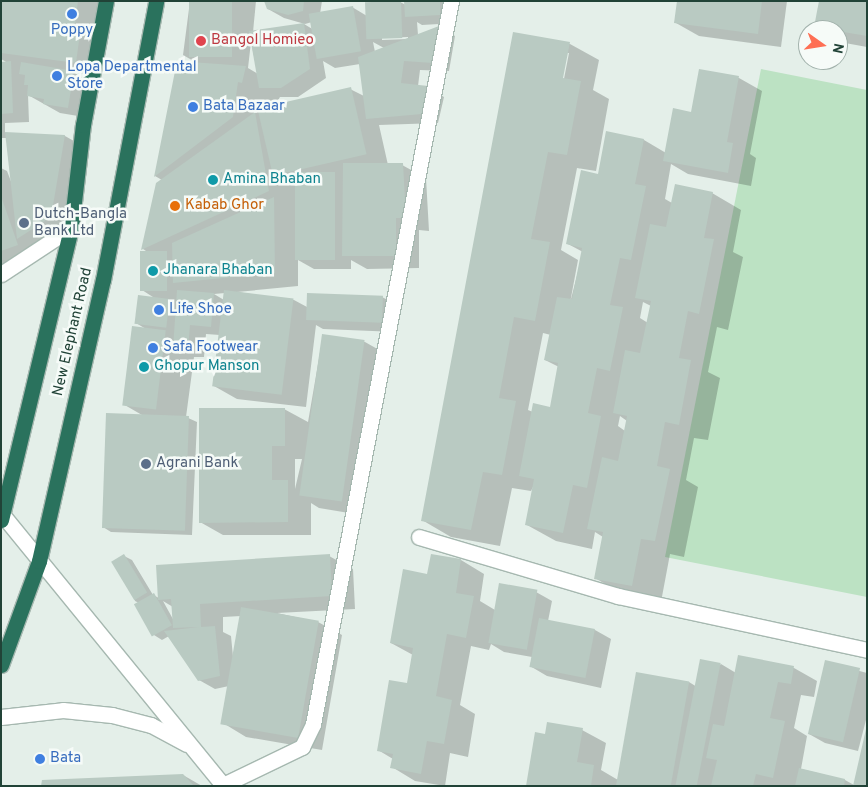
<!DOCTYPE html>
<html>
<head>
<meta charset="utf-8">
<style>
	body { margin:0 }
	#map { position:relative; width:868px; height:787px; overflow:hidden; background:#e4efe9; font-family:Overpass,sans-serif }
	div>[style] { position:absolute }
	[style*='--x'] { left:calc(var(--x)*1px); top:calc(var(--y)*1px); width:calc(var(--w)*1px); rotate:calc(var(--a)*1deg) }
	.green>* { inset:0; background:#bce2c3 }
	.shadow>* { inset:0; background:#0003 }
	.building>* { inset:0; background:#b9cac2; transform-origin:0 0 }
	.roads { filter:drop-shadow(1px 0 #a6b8b0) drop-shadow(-1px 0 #a6b8b0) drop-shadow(0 1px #a6b8b0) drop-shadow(0 -1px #a6b8b0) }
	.street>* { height:15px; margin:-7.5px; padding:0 7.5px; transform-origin:7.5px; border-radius:7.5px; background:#fff }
	.secondary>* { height:15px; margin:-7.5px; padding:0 7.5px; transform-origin:7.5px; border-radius:7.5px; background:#fff }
	.highway>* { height:15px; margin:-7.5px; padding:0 7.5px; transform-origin:7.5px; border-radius:7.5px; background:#2a725d }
	.dots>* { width:14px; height:14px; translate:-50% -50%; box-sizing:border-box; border:2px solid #f6fbf8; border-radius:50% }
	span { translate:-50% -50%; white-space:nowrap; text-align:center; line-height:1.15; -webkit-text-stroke:5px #f6fbf8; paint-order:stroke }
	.shop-label { font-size:15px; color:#366cbe }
	.left { translate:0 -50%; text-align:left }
	.health-label { font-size:15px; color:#be3a42 }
	.culture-label { font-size:15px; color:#0d838f }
	.food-label { font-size:15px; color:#c56008 }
	.service-label { font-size:15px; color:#4e5e75 }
	.street-label { font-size:15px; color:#214337 }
	.frame { position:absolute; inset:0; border:2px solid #214337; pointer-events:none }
	.north { position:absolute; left:798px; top:20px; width:50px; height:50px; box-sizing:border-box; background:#f6fbf8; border:1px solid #a1b1ab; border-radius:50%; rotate:103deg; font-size:14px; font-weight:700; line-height:20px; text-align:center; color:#214337 }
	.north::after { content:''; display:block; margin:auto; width:18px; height:22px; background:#fe6f54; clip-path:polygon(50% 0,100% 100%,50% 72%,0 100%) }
</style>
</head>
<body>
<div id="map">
	<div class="green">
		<i style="clip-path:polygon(761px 69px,867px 90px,867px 597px,665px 557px)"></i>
	</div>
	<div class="shadow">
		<i style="clip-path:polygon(1px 1px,113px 1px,100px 76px,73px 72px,89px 82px,84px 117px,60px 113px,28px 95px,29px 122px,5px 123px,5px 133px,65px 136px,81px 145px,67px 226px,34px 247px,30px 245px,33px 254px,1px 265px,1px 168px,7px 171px,12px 184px,7px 138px,1px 138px,1px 63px,8px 63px,1px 59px)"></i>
		<i style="clip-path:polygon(evenodd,190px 1px,256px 1px,253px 32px,305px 24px,284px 18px,268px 9px,266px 1px,322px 1px,320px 14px,352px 7px,367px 16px,400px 2px,406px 5px,406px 1px,455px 1px,456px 23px,422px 25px,417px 22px,418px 35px,439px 27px,455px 36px,449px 71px,420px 70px,418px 86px,427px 87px,444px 97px,438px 123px,379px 125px,388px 165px,402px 165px,426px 178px,429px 231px,419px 230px,419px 268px,367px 269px,351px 260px,351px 269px,314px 269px,298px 260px,298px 286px,237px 292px,294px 300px,307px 307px,382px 297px,399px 306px,397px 332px,323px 329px,316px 325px,306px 407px,237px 399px,214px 386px,220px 335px,206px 334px,204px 357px,194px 357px,186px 417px,197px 422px,192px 535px,111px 532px,103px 527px,142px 415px,123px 404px,146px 329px,136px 323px,156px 299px,142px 290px,149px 253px,143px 249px,157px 184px,162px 180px,155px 176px,178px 62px,197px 63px,183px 55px,190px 1px,312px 22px,314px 30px,304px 24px,305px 24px,312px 22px,190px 1px,408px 37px,408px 39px,382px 40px,382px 38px,408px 37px,190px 1px,251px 42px,258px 74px,248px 68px,251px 42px,190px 1px,373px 42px,384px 48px,375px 52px,373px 42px,190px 1px,323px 61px,335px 68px,360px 64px,364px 96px,350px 89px,274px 107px,280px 97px,298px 97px,326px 78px,323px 61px,190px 1px,225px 293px,224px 300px,214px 294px,225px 293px)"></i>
		<i style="clip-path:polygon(678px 1px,787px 1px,781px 47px,699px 36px,676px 23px)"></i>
		<i style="clip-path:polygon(867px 1px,867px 47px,845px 43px,838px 39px,838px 30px,823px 30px,816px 26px)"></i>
		<i style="clip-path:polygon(evenodd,514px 33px,570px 44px,599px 60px,593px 90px,609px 99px,596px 171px,577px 168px,561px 250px,578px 260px,570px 303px,583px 252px,568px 244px,582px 172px,599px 175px,607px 132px,644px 140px,666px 153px,674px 110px,692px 113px,700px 71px,739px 78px,762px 91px,750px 154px,756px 158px,751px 186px,688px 174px,671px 164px,665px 199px,672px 203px,676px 186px,712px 193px,741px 210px,733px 252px,743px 257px,728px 330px,717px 327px,708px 372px,720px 378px,708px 440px,694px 438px,686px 480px,698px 487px,684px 557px,670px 554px,661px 602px,624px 595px,595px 578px,603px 537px,595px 532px,592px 549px,556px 541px,527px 525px,535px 483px,531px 491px,512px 488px,500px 546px,451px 537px,422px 520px,514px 33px,567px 53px,569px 53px,563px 84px,561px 84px,567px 53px,514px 33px,643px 302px,651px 306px,648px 323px,640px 318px,643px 302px,514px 33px,543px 333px,551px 335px,545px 360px,559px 367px,551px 408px,534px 405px,533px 412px,528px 410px,543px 333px,514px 33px,620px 416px,627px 421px,625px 431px,618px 426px,620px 416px)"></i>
		<i style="clip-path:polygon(evenodd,323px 335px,365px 342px,388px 355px,361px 515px,319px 508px,311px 503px,311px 535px,223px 535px,200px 522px,284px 409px,308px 422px,323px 335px,295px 459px,302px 459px,295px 489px,295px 459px)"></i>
		<i style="clip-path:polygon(432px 555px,461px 560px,484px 574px,480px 601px,495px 610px,536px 592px,552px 601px,548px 621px,595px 630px,611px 639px,601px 688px,547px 676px,530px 666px,532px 657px,504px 652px,491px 644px,489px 650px,471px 646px,460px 705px,475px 714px,468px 757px,450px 753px,445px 786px,415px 781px,392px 767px,393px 759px,378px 750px,408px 684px,413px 655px,391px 643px,428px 575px)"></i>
		<i style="clip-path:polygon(evenodd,124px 556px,132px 560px,153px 595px,159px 598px,329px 556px,353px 569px,355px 609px,277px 613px,318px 622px,342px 635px,322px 750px,246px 737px,223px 723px,229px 686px,215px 689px,199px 680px,169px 636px,162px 640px,154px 635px,139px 603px,135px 601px,124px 556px,163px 601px,173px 607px,174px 621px,163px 601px,124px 556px,241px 616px,233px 657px,231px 636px,223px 632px,223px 617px,241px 616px)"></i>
		<i style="clip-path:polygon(739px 656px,794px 668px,817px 681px,814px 697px,801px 695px,794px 728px,807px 736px,801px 769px,845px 780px,854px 785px,867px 731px,867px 786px,527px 786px,546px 735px,582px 730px,606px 743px,601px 770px,618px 780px,689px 682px,697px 687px,721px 664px,736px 673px)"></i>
		<i style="clip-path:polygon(826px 662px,867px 673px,867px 716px,858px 751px,825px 743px,809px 734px)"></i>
		<i style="clip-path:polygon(183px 775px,202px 786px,42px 786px)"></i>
	</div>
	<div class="building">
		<i style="clip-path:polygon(1px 1px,78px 1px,75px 25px,81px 26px,76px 63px,1px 53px)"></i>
		<i style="left:189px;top:1px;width:43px;height:56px"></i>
		<i style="clip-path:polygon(264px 1px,304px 1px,303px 11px,288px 15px,267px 9px)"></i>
		<i style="left:401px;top:1px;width:37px;height:36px;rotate:88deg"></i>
		<i style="clip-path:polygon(404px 1px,440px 1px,440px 15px,405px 17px)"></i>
		<i style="clip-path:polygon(677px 1px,762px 1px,758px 34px,674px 23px)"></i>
		<i style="clip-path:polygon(819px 1px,867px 1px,867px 36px,814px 27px)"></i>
		<i style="left:353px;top:6px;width:46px;height:45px;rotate:80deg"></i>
		<i style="clip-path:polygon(304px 23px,310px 69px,281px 88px,259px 88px,249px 31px)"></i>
		<i style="clip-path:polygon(439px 26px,433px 63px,404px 61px,401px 83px,428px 86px,422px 114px,366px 119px,358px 57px)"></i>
		<i style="clip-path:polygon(513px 32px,570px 42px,563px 78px,581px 81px,567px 155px,548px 152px,531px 239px,550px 242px,535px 321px,514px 317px,499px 398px,516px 401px,502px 475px,483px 472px,471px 530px,421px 521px)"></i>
		<i style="clip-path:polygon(11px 61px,13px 113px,1px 114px,1px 62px)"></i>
		<i style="clip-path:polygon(177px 61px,246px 66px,242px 83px,238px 82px,233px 117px,154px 177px)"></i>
		<i style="clip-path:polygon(21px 62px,74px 71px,68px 108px,43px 104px,44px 99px,27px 96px,28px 85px,24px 85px,25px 75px,19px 74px)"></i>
		<i style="clip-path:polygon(699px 69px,739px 76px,727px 142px,733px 143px,728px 173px,663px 161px,673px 108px,691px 112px)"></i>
		<i style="left:351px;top:87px;width:69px;height:96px;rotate:77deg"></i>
		<i style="clip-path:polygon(255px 112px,269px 191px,141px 250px,156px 183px)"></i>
		<i style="clip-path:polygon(606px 131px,644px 139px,635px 184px,646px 186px,631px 260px,620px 258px,610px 305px,623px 307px,610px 371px,597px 368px,588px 413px,601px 416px,587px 488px,573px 485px,563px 533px,525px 525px,534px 479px,519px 476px,533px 403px,550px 407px,558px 363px,544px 360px,557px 297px,572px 299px,582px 248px,566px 244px,581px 170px,598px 174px)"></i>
		<i style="clip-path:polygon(5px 132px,65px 135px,51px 217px,17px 239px)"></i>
		<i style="clip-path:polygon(343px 163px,403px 163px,406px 218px,396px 218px,396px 256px,342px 256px)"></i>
		<i style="left:295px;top:172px;width:40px;height:88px"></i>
		<i style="clip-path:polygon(675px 184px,713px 192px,704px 238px,714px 239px,699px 314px,688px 311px,679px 358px,691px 360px,679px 425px,665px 422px,657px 466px,670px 469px,655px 541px,641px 539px,632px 586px,594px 579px,603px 532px,587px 529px,602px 457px,618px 461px,627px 416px,613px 413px,625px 350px,640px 353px,651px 301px,635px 298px,650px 224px,666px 227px)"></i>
		<i style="clip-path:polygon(1px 196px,18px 245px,1px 251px)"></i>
		<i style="clip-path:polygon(274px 197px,275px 273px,173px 283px,172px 243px)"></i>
		<i style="left:167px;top:251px;width:40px;height:27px;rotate:90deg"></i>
		<i style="clip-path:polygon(177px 290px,214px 293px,211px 327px,190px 325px,188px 349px,173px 348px)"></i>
		<i style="left:224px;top:290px;width:70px;height:97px;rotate:7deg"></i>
		<i style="left:307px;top:293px;width:76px;height:27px;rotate:2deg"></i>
		<i style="left:138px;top:295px;width:32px;height:29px;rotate:7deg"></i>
		<i style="left:132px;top:326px;width:34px;height:80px;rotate:7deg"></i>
		<i style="left:322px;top:334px;width:43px;height:163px;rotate:8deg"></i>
		<i style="clip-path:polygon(199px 408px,285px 408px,285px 446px,272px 446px,272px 480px,288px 480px,288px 522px,199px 523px)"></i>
		<i style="left:106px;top:413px;width:83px;height:115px;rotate:2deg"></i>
		<i style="left:124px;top:554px;width:45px;height:15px;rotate:59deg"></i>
		<i style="clip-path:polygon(330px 554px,332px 596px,200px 604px,201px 627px,215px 626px,220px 676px,198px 681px,164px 631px,199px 627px,173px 628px,171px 599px,158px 600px,156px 565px)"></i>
		<i style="clip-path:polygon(431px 554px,461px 559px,456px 593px,474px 596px,466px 638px,447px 634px,436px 696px,452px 700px,444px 744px,427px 741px,421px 774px,390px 768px,393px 754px,377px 751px,389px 680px,407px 683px,413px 648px,390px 643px,403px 569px,427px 574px)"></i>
		<i style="left:499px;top:583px;width:39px;height:61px;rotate:10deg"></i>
		<i style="left:154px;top:593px;width:37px;height:23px;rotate:61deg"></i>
		<i style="left:241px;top:607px;width:79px;height:119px;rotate:10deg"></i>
		<i style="left:539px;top:618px;width:57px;height:50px;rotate:11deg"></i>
		<i style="clip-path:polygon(738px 655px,794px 666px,791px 684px,778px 682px,770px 718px,785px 721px,773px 778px,756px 774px,753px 786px,711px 786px,717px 760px,706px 758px,713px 724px,724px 726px)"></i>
		<i style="left:700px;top:659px;width:21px;height:129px;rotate:11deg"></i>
		<i style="left:825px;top:660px;width:36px;height:76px;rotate:13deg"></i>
		<i style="left:636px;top:672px;width:54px;height:116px;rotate:10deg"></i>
		<i style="clip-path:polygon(547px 722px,583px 728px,577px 762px,594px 765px,591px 786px,526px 786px,535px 732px,545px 734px)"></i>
		<i style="clip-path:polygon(866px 729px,867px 786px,853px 786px)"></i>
		<i style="clip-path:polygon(799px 768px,845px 779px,844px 786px,795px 786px)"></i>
		<i style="clip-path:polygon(183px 774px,194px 786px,41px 786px,42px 780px)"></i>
	</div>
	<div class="roads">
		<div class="street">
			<i style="--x:419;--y:537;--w:208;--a:16.5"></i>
			<i style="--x:618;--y:596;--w:255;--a:12.2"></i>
			<i style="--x:223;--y:785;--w:88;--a:-25.7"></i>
			<i style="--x:302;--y:747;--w:25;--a:-64"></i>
			<i style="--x:313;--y:724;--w:736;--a:-79.19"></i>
		</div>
		<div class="secondary">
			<i style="--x:1;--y:274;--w:84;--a:-33.3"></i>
			<i style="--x:1;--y:513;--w:353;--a:50.8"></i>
			<i style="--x:1;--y:717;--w:62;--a:-6.4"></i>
			<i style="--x:63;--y:710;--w:49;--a:5.8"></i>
			<i style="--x:112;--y:715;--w:40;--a:14.4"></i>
			<i style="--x:151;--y:725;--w:40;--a:28"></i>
		</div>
		<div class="highway">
			<i style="--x:1;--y:520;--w:300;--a:-76.5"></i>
			<i style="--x:71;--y:228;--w:104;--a:-83.4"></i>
			<i style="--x:83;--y:125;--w:126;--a:-79.5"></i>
			<i style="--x:1;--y:665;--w:111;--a:-69.9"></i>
			<i style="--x:39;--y:561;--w:288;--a:-77.2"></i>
			<i style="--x:103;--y:280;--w:284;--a:-79.2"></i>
		</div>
	</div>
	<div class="dots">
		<i style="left:72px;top:14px;background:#3f7fe0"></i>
		<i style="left:201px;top:41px;background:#e0444e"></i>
		<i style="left:57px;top:76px;background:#3f7fe0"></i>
		<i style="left:193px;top:107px;background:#3f7fe0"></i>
		<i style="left:213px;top:180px;background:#0f9aa8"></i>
		<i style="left:175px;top:206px;background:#e8710a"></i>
		<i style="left:24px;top:223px;background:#5c6f8a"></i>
		<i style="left:153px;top:271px;background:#0f9aa8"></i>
		<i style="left:159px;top:310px;background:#3f7fe0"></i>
		<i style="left:153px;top:348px;background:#3f7fe0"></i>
		<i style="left:144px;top:367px;background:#0f9aa8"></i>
		<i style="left:146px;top:464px;background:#5c6f8a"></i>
		<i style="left:40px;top:759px;background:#3f7fe0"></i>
	</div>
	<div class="shop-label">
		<span style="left:72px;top:31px">Poppy</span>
		<span class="left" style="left:67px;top:76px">Lopa Departmental<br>Store</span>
		<span class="left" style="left:203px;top:107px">Bata Bazaar</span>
		<span class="left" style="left:169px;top:310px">Life Shoe</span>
		<span class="left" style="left:163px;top:348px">Safa Footwear</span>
		<span class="left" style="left:50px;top:759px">Bata</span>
	</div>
	<div class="health-label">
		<span class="left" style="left:211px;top:41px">Bangol Homieo</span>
	</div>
	<div class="culture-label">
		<span class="left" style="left:223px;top:180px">Amina Bhaban</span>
		<span class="left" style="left:163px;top:271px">Jhanara Bhaban</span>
		<span class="left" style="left:154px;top:367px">Ghopur Manson</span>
	</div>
	<div class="food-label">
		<span class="left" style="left:185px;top:206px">Kabab Ghor</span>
	</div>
	<div class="service-label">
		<span class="left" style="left:34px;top:223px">Dutch-Bangla<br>Bank Ltd</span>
		<span class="left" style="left:156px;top:464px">Agrani Bank</span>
	</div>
	<div class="street-label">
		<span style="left:73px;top:332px;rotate:-77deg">New Elephant Road</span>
	</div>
	<div class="frame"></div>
	<div class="north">N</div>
</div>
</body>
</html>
